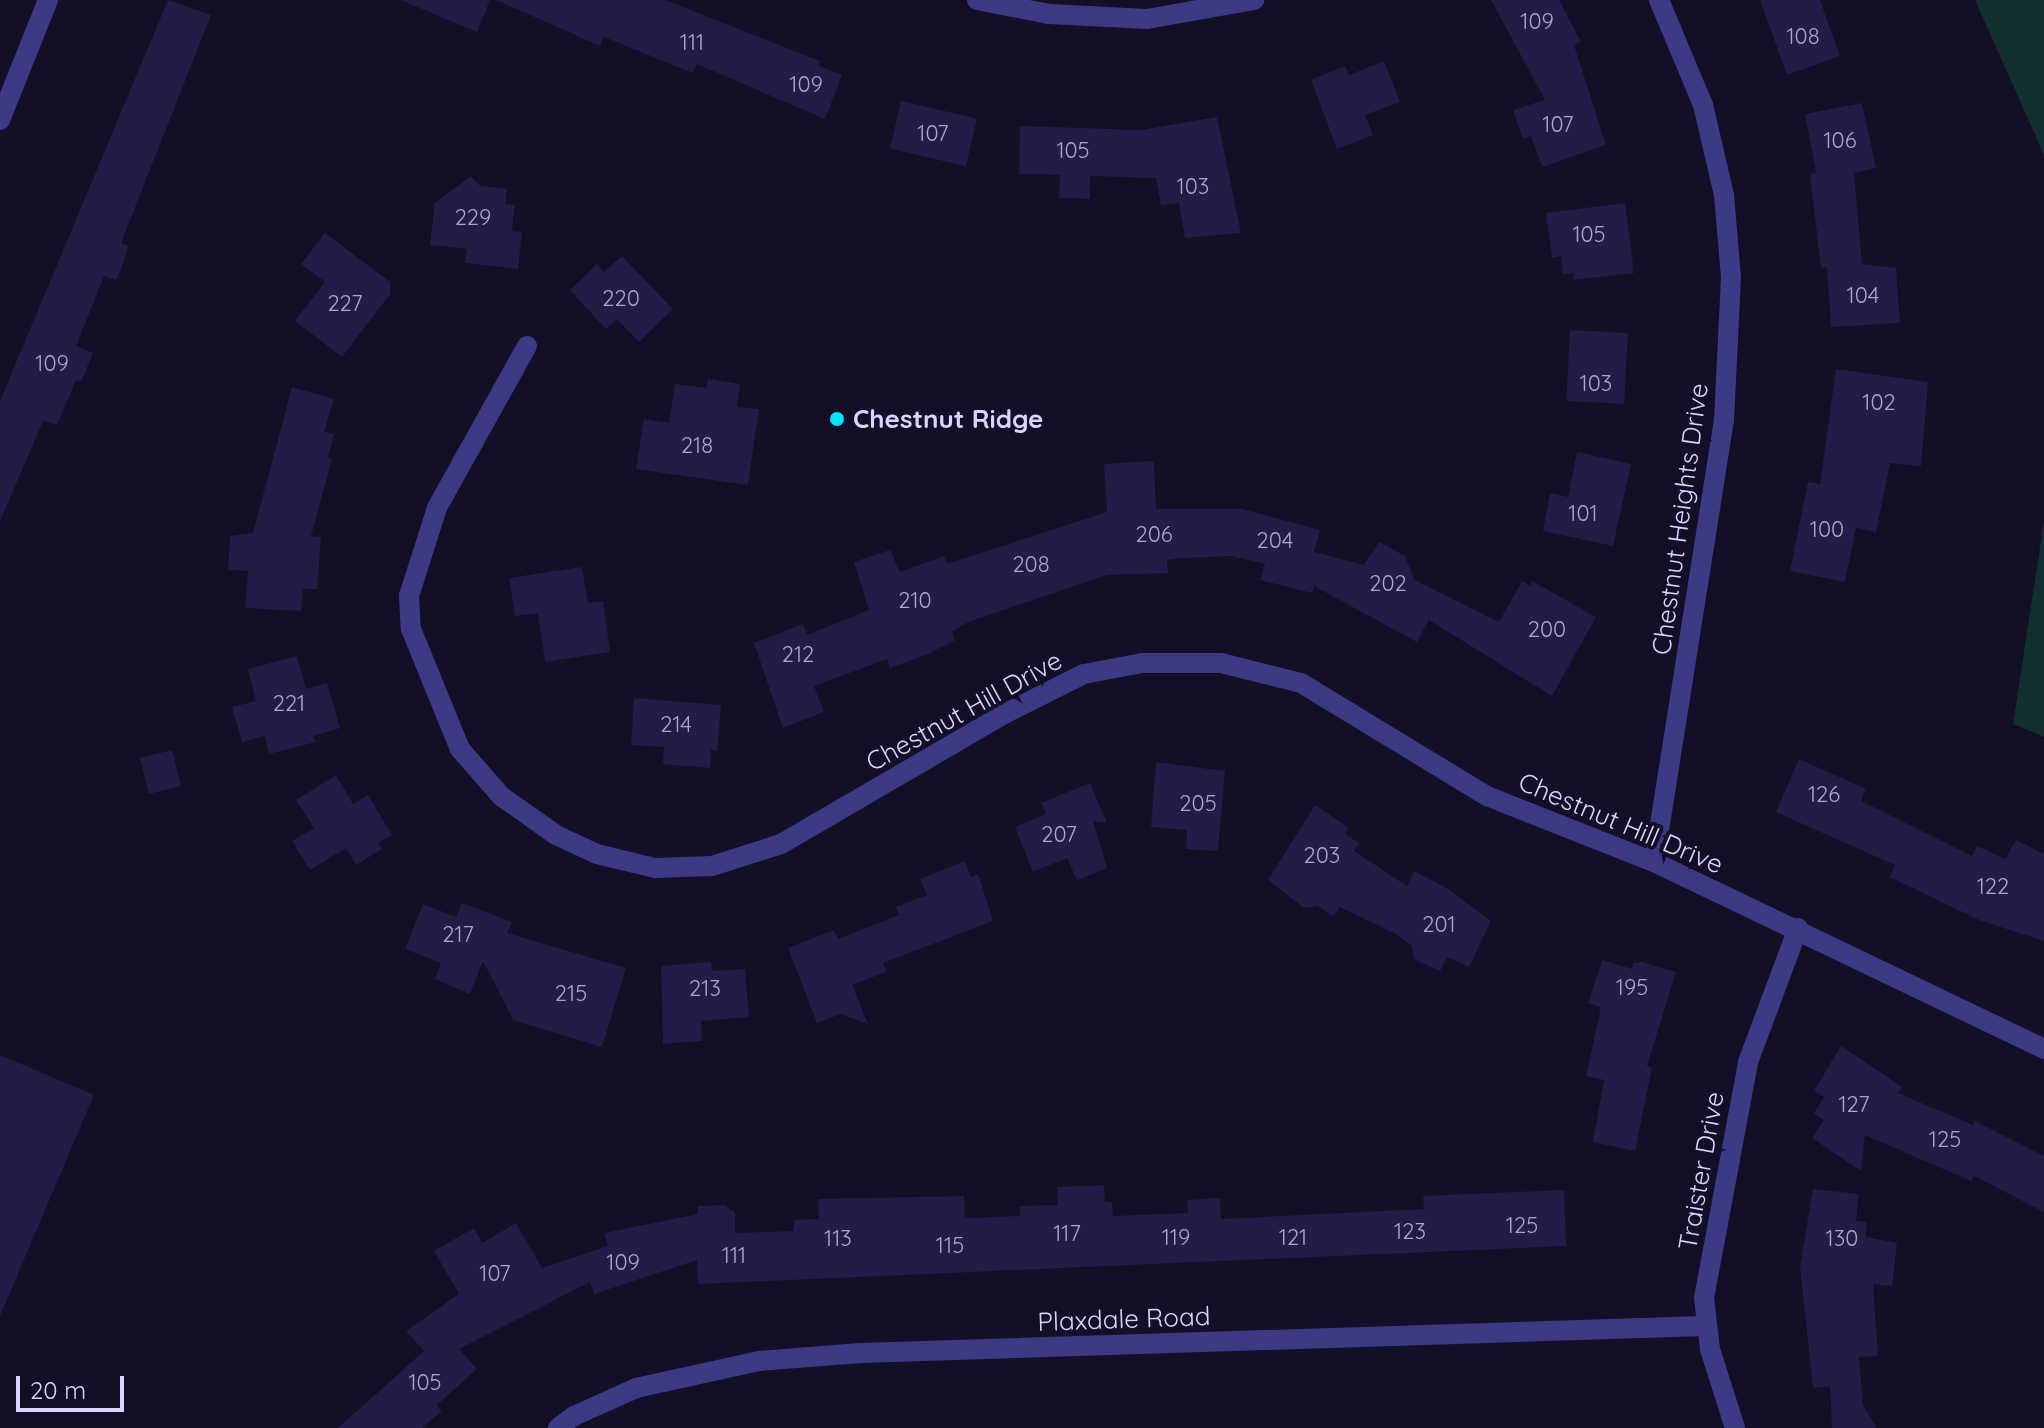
<!DOCTYPE html>
<html>
<head>
<meta charset="utf-8">
<style>
	body { margin:0 }
	#map { position:relative; width:2044px; height:1428px; overflow:hidden; background:#130f26; font-family:Quicksand,sans-serif }
	div>[style] { position:absolute }
	[style*='--x'] { left:calc(var(--x)*1px); top:calc(var(--y)*1px); width:calc(var(--w)*1px); rotate:calc(var(--a)*1deg) }
	.green>* { inset:0; background:#12302f }
	.building>* { inset:0; background:#241b47; transform-origin:0 0 }
	.minor>* { height:20px; margin:-10px; padding:0 10px; transform-origin:10px; border-radius:10px; background:#3d3a85 }
	.dots>* { width:22px; height:22px; translate:-50% -50%; box-sizing:border-box; border:4px solid #130f26; border-radius:50% }
	span { translate:-50% -50%; white-space:nowrap; text-align:center; line-height:1.15; -webkit-text-stroke:8px #130f26; paint-order:stroke }
	.number-label { font-size:22px; color:#aca6d1 }
	.number-label span { -webkit-text-stroke-width:0 }
	.poi-label { font-size:26px; color:#d9d4ff; font-weight:700 }
	.left { translate:0 -50%; text-align:left }
	.street-label { font-size:26px; color:#d9d4ff }
	.scale { position:absolute; left:16px; top:1376px; width:108px; height:36px; box-sizing:border-box; border:4px solid #d9d4ff; border-top:0; padding-left:10px; font-size:24px; line-height:28px; white-space:nowrap; color:#d9d4ff; -webkit-text-stroke:6px #130f26; paint-order:stroke }
</style>
</head>
<body>
<div id="map">
	<div class="green">
		<i style="clip-path:polygon(1975px 0,2044px 0,2044px 155px)"></i>
		<i style="clip-path:polygon(2044px 521px,2044px 737px,2013px 724px)"></i>
	</div>
	<div class="building">
		<i style="clip-path:polygon(168px 0,211px 15px,121px 243px,128px 246px,124px 261px,116px 280px,104px 276px,76px 346px,93px 353px,81px 382px,76px 380px,57px 425px,43px 421px,0 521px,0 401px)"></i>
		<i style="clip-path:polygon(401px 0,490px 0,477px 32px)"></i>
		<i style="clip-path:polygon(496px 0,665px 0,820px 61px,819px 66px,842px 75px,825px 119px,697px 64px,693px 73px,604px 37px,600px 46px)"></i>
		<i style="clip-path:polygon(1491px 0,1559px 0,1581px 42px,1574px 45px,1606px 145px,1542px 167px,1531px 136px,1523px 139px,1513px 110px,1545px 100px)"></i>
		<i style="clip-path:polygon(1760px 0,1820px 0,1840px 56px,1787px 75px)"></i>
		<i style="clip-path:polygon(1384px 61px,1400px 102px,1365px 115px,1373px 135px,1337px 149px,1311px 80px,1345px 66px,1349px 75px)"></i>
		<i style="left:901px;top:101px;width:78px;height:49px;rotate:13deg"></i>
		<i style="clip-path:polygon(1862px 103px,1876px 168px,1854px 173px,1862px 264px,1896px 268px,1900px 323px,1831px 327px,1827px 267px,1821px 268px,1810px 174px,1816px 173px,1805px 114px)"></i>
		<i style="clip-path:polygon(1217px 117px,1241px 233px,1185px 238px,1179px 203px,1161px 205px,1156px 178px,1090px 176px,1090px 199px,1059px 198px,1060px 175px,1019px 174px,1020px 126px,1141px 130px)"></i>
		<i style="clip-path:polygon(471px 176px,480px 186px,507px 189px,505px 204px,515px 205px,512px 231px,522px 232px,518px 269px,465px 263px,467px 249px,430px 245px,435px 203px)"></i>
		<i style="clip-path:polygon(1625px 203px,1634px 273px,1573px 280px,1574px 273px,1563px 274px,1561px 256px,1552px 258px,1546px 213px)"></i>
		<i style="clip-path:polygon(325px 233px,390px 282px,390px 294px,342px 357px,295px 321px,325px 282px,301px 264px)"></i>
		<i style="clip-path:polygon(622px 256px,673px 309px,639px 342px,617px 319px,606px 329px,570px 290px,597px 264px,604px 272px)"></i>
		<i style="left:1570px;top:330px;width:58px;height:71px;rotate:3deg"></i>
		<i style="clip-path:polygon(1836px 369px,1928px 382px,1921px 466px,1890px 463px,1876px 532px,1856px 528px,1845px 582px,1790px 571px,1808px 482px,1820px 484px)"></i>
		<i style="clip-path:polygon(708px 379px,740px 384px,737px 407px,759px 409px,748px 485px,636px 469px,644px 419px,669px 423px,675px 384px,706px 388px)"></i>
		<i style="clip-path:polygon(292px 387px,334px 399px,324px 432px,334px 434px,328px 457px,332px 459px,311px 536px,321px 537px,317px 589px,303px 589px,301px 611px,245px 608px,248px 571px,228px 570px,230px 536px,253px 533px)"></i>
		<i style="clip-path:polygon(1577px 452px,1631px 464px,1613px 546px,1543px 531px,1550px 493px,1568px 497px)"></i>
		<i style="clip-path:polygon(1154px 461px,1156px 509px,1242px 509px,1320px 530px,1314px 552px,1364px 565px,1379px 542px,1405px 556px,1415px 580px,1499px 622px,1522px 581px,1531px 586px,1532px 581px,1596px 617px,1552px 696px,1429px 620px,1417px 642px,1314px 586px,1312px 593px,1260px 580px,1265px 564px,1231px 556px,1183px 558px,1167px 560px,1168px 573px,1107px 575px,971px 621px,952px 631px,955px 640px,926px 655px,890px 668px,887px 659px,814px 686px,824px 712px,783px 728px,754px 643px,803px 624px,807px 635px,869px 610px,854px 562px,890px 550px,900px 572px,944px 556px,947px 564px,1107px 512px,1104px 464px)"></i>
		<i style="clip-path:polygon(582px 567px,588px 603px,603px 601px,610px 652px,545px 662px,538px 613px,515px 616px,509px 578px)"></i>
		<i style="clip-path:polygon(297px 656px,306px 689px,327px 683px,340px 728px,313px 736px,316px 742px,269px 754px,265px 736px,242px 742px,232px 707px,256px 701px,248px 669px)"></i>
		<i style="clip-path:polygon(634px 698px,721px 705px,717px 751px,711px 750px,710px 768px,663px 764px,664px 747px,631px 745px)"></i>
		<i style="left:172px;top:750px;width:37px;height:33px;rotate:76deg"></i>
		<i style="clip-path:polygon(1799px 759px,1866px 789px,1861px 801px,1972px 856px,1977px 846px,2005px 859px,2016px 840px,2044px 854px,2044px 941px,1979px 920px,1890px 877px,1895px 865px,1776px 812px)"></i>
		<i style="clip-path:polygon(1156px 762px,1225px 771px,1218px 851px,1186px 849px,1187px 830px,1151px 827px)"></i>
		<i style="clip-path:polygon(336px 775px,353px 804px,368px 795px,392px 835px,378px 843px,382px 849px,356px 865px,346px 848px,310px 870px,292px 841px,314px 828px,296px 800px)"></i>
		<i style="clip-path:polygon(1090px 783px,1107px 823px,1093px 821px,1107px 868px,1077px 880px,1067px 858px,1033px 872px,1015px 827px,1046px 814px,1041px 803px)"></i>
		<i style="clip-path:polygon(1315px 805px,1349px 828px,1345px 834px,1359px 843px,1354px 851px,1407px 886px,1414px 871px,1447px 888px,1491px 921px,1469px 967px,1447px 957px,1440px 971px,1414px 959px,1412px 946px,1396px 934px,1340px 907px,1333px 916px,1317px 906px,1304px 908px,1268px 880px)"></i>
		<i style="clip-path:polygon(965px 861px,971px 877px,978px 874px,993px 921px,883px 963px,886px 972px,852px 985px,868px 1024px,841px 1014px,817px 1023px,788px 948px,834px 930px,838px 939px,899px 915px,896px 907px,927px 895px,920px 879px)"></i>
		<i style="clip-path:polygon(462px 903px,512px 922px,507px 933px,626px 968px,602px 1047px,513px 1020px,483px 961px,470px 994px,435px 979px,441px 963px,405px 949px,423px 904px,456px 917px)"></i>
		<i style="clip-path:polygon(1602px 960px,1632px 969px,1633px 963px,1642px 962px,1676px 972px,1647px 1066px,1652px 1068px,1635px 1151px,1593px 1142px,1604px 1080px,1586px 1076px,1601px 1007px,1588px 1003px)"></i>
		<i style="clip-path:polygon(711px 962px,712px 971px,745px 969px,749px 1017px,701px 1021px,702px 1041px,663px 1044px,661px 966px)"></i>
		<i style="clip-path:polygon(1841px 1046px,1902px 1087px,1898px 1093px,1973px 1125px,1975px 1121px,2044px 1156px,2044px 1212px,1974px 1176px,1971px 1181px,1865px 1135px,1861px 1171px,1812px 1138px,1824px 1120px,1814px 1113px,1824px 1097px,1814px 1091px)"></i>
		<i style="clip-path:polygon(0 1055px,94px 1095px,0 1316px)"></i>
		<i style="clip-path:polygon(1104px 1185px,1105px 1202px,1112px 1202px,1113px 1216px,1188px 1213px,1187px 1200px,1220px 1198px,1221px 1219px,1424px 1209px,1423px 1196px,1564px 1190px,1566px 1246px,698px 1284px,697px 1260px,594px 1294px,590px 1282px,459px 1349px,477px 1369px,437px 1405px,442px 1411px,422px 1428px,338px 1428px,424px 1351px,406px 1331px,459px 1294px,434px 1251px,474px 1228px,482px 1243px,516px 1223px,542px 1268px,608px 1246px,604px 1233px,698px 1214px,698px 1206px,725px 1205px,735px 1213px,735px 1233px,794px 1231px,794px 1220px,819px 1219px,818px 1199px,964px 1196px,965px 1218px,1020px 1216px,1020px 1206px,1058px 1205px,1057px 1187px)"></i>
		<i style="clip-path:polygon(1813px 1189px,1859px 1194px,1856px 1221px,1867px 1222px,1866px 1237px,1897px 1243px,1892px 1286px,1873px 1284px,1878px 1356px,1859px 1357px,1863px 1405px,1877px 1428px,1832px 1428px,1830px 1386px,1813px 1388px,1800px 1266px)"></i>
	</div>
	<div class="minor">
		<i style="--x:977;--y:0;--w:73;--a:11"></i>
		<i style="--x:1049;--y:14;--w:98;--a:2.9"></i>
		<i style="--x:1147;--y:19;--w:109;--a:-10.1"></i>
		<i style="--x:0;--y:120;--w:129;--a:-68.2"></i>
		<i style="--x:527;--y:346;--w:185;--a:119.1"></i>
		<i style="--x:437;--y:508;--w:92;--a:107.7"></i>
		<i style="--x:409;--y:596;--w:33;--a:87"></i>
		<i style="--x:411;--y:629;--w:130;--a:67.8"></i>
		<i style="--x:460;--y:749;--w:62;--a:48.9"></i>
		<i style="--x:501;--y:796;--w:67;--a:35.3"></i>
		<i style="--x:556;--y:835;--w:45;--a:24.9"></i>
		<i style="--x:597;--y:854;--w:60;--a:13.6"></i>
		<i style="--x:655;--y:868;--w:57;--a:-2"></i>
		<i style="--x:712;--y:866;--w:72;--a:-17.7"></i>
		<i style="--x:781;--y:844;--w:260;--a:-30.2"></i>
		<i style="--x:1006;--y:713;--w:87;--a:-26.6"></i>
		<i style="--x:1084;--y:674;--w:59;--a:-10.7"></i>
		<i style="--x:1142;--y:663;--w:79;--a:0"></i>
		<i style="--x:1221;--y:663;--w:82;--a:14"></i>
		<i style="--x:1301;--y:683;--w:218;--a:31.3"></i>
		<i style="--x:1487;--y:796;--w:180;--a:21.6"></i>
		<i style="--x:1654;--y:862;--w:433;--a:25.6"></i>
		<i style="--x:1654;--y:862;--w:448;--a:-81"></i>
		<i style="--x:1724;--y:420;--w:143;--a:-87.2"></i>
		<i style="--x:1731;--y:277;--w:82;--a:-94.9"></i>
		<i style="--x:1724;--y:195;--w:92;--a:-103.1"></i>
		<i style="--x:1703;--y:105;--w:114;--a:-112.7"></i>
		<i style="--x:558;--y:1428;--w:20;--a:-37"></i>
		<i style="--x:574;--y:1416;--w:68;--a:-24.3"></i>
		<i style="--x:636;--y:1388;--w:126;--a:-12.4"></i>
		<i style="--x:759;--y:1361;--w:102;--a:-4.5"></i>
		<i style="--x:861;--y:1353;--w:844;--a:-1.83"></i>
		<i style="--x:1735;--y:1428;--w:83;--a:-107.6"></i>
		<i style="--x:1710;--y:1349;--w:51;--a:-96.7"></i>
		<i style="--x:1704;--y:1298;--w:240;--a:-79.4"></i>
		<i style="--x:1748;--y:1062;--w:143;--a:-69.5"></i>
	</div>
	<div class="dots">
		<i style="left:837px;top:419px;background:#00e5ff"></i>
	</div>
	<div class="number-label">
		<span style="left:1537px;top:22px">109</span>
		<span style="left:1803px;top:37px">108</span>
		<span style="left:692px;top:43px">111</span>
		<span style="left:806px;top:85px">109</span>
		<span style="left:1558px;top:125px">107</span>
		<span style="left:933px;top:134px">107</span>
		<span style="left:1840px;top:141px">106</span>
		<span style="left:1073px;top:151px">105</span>
		<span style="left:1193px;top:187px">103</span>
		<span style="left:473px;top:218px">229</span>
		<span style="left:1589px;top:235px">105</span>
		<span style="left:1863px;top:296px">104</span>
		<span style="left:621px;top:299px">220</span>
		<span style="left:345px;top:304px">227</span>
		<span style="left:52px;top:364px">109</span>
		<span style="left:1596px;top:384px">103</span>
		<span style="left:1879px;top:403px">102</span>
		<span style="left:697px;top:446px">218</span>
		<span style="left:1583px;top:514px">101</span>
		<span style="left:1827px;top:530px">100</span>
		<span style="left:1154px;top:535px">206</span>
		<span style="left:1275px;top:541px">204</span>
		<span style="left:1031px;top:565px">208</span>
		<span style="left:1388px;top:584px">202</span>
		<span style="left:915px;top:601px">210</span>
		<span style="left:1547px;top:630px">200</span>
		<span style="left:798px;top:655px">212</span>
		<span style="left:289px;top:704px">221</span>
		<span style="left:676px;top:725px">214</span>
		<span style="left:1824px;top:795px">126</span>
		<span style="left:1198px;top:804px">205</span>
		<span style="left:1059px;top:835px">207</span>
		<span style="left:1322px;top:856px">203</span>
		<span style="left:1993px;top:887px">122</span>
		<span style="left:1439px;top:925px">201</span>
		<span style="left:458px;top:935px">217</span>
		<span style="left:1632px;top:988px">195</span>
		<span style="left:705px;top:989px">213</span>
		<span style="left:571px;top:994px">215</span>
		<span style="left:1854px;top:1105px">127</span>
		<span style="left:1945px;top:1140px">125</span>
		<span style="left:1522px;top:1226px">125</span>
		<span style="left:1410px;top:1232px">123</span>
		<span style="left:1067px;top:1234px">117</span>
		<span style="left:1176px;top:1238px">119</span>
		<span style="left:1293px;top:1238px">121</span>
		<span style="left:838px;top:1239px">113</span>
		<span style="left:1842px;top:1239px">130</span>
		<span style="left:950px;top:1246px">115</span>
		<span style="left:734px;top:1256px">111</span>
		<span style="left:623px;top:1263px">109</span>
		<span style="left:495px;top:1274px">107</span>
		<span style="left:425px;top:1383px">105</span>
	</div>
	<div class="poi-label">
		<span class="left" style="left:853px;top:419px">Chestnut Ridge</span>
	</div>
	<div class="street-label">
		<span style="left:1680px;top:519px;rotate:-82deg">Chestnut Heights Drive</span>
		<span style="left:964px;top:711px;rotate:-29deg">Chestnut Hill Drive</span>
		<span style="left:1621px;top:823px;rotate:23deg">Chestnut Hill Drive</span>
		<span style="left:1701px;top:1171px;rotate:-80deg">Traister Drive</span>
		<span style="left:1124px;top:1319px;rotate:-2deg">Plaxdale Road</span>
	</div>
	<div class="scale">20 m</div>
</div>
</body>
</html>
